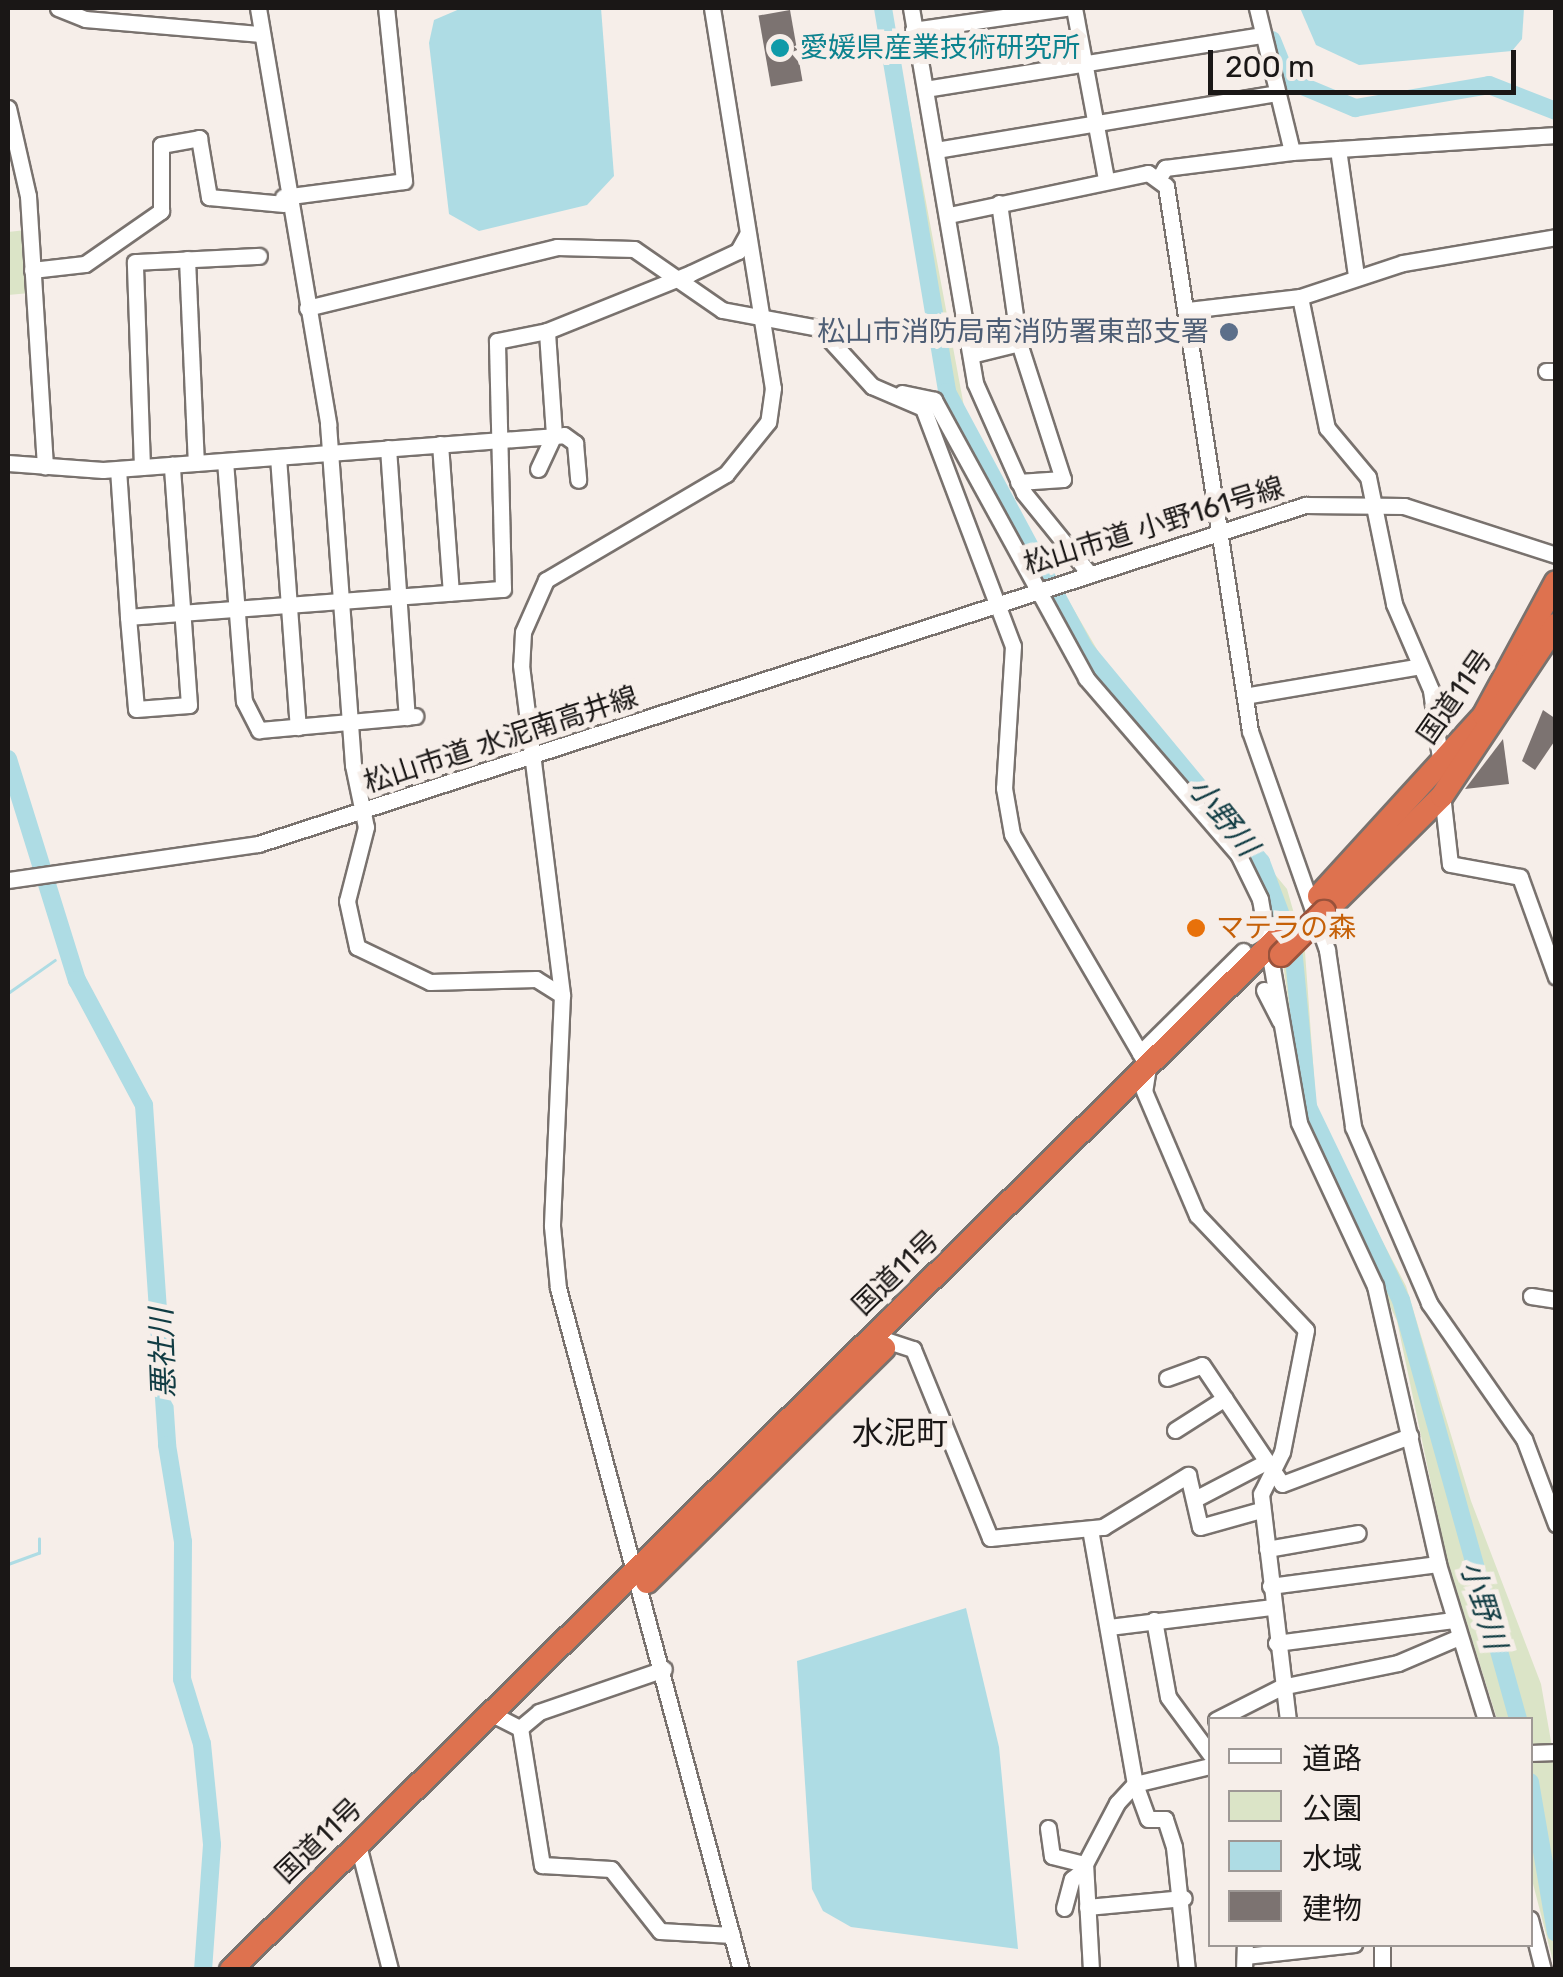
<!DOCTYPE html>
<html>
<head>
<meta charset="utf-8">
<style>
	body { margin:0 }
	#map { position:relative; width:1563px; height:1977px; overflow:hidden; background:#f6eee9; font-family:Rubik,"Noto Sans JP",sans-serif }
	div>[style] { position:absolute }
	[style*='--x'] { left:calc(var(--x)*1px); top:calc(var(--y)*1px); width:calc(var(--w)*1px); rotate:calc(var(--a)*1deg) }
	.green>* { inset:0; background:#dbe4c7 }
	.water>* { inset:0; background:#aedce4 }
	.stream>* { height:2.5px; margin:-1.25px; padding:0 1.25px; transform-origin:1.25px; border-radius:1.25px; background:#aedce4 }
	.river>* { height:18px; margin:-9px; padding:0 9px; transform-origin:9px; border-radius:9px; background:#aedce4 }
	.building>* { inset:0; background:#7c7371; transform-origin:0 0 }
	.roads { filter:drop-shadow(2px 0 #79726e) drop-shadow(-2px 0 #79726e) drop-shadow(0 2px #79726e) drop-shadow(0 -2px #79726e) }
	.minor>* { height:15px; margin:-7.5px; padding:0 7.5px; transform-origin:7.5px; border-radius:7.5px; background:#fff }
	.highway>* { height:22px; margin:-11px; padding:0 11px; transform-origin:11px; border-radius:11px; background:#de724f }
	.bridges { filter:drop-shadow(2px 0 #99523b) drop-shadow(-2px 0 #99523b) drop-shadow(0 2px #99523b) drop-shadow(0 -2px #99523b) }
	.highway-bridge>* { height:22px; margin:-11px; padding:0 11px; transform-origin:11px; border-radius:11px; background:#de724f }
	.dots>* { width:28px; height:28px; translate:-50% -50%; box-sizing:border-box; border:5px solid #f6eee9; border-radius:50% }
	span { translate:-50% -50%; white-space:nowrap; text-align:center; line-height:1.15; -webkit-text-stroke:10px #f6eee9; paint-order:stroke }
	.culture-label { font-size:28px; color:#0d838f }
	.left { translate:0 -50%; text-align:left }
	.service-label { font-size:28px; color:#4e5e75 }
	.right { translate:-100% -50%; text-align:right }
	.street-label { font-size:28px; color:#1a1716 }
	.food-label { font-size:28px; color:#c56008 }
	.water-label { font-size:30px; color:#113c43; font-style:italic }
	.quarter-label { font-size:32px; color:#1a1716 }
	.frame { position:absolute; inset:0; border:10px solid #1a1716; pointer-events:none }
	.legend { position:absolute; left:1208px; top:1717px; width:325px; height:230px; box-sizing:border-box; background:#f6eee9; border:2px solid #9e9895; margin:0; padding:12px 18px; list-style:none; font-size:30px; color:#1a1716 }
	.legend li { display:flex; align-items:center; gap:20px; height:50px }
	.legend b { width:50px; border:2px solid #9e9895 }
	.scale { position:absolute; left:1208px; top:50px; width:308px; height:45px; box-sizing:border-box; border:5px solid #1a1716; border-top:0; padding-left:12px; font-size:30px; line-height:35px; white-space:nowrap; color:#1a1716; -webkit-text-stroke:8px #f6eee9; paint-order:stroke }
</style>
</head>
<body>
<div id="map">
	<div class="green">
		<i style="clip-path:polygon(877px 8px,890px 8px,968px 428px,1116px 682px,1287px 889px,1305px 952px,1317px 1117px,1406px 1286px,1471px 1501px,1541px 1684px,1556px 1770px,1555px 1969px,1531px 1876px,1530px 1720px,1497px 1719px,1447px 1560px,1397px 1321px,1307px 1129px,1276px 915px,1235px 838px,1090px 671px,943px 403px)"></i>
		<i style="clip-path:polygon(26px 230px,30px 293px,8px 295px,8px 232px)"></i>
	</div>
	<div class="water">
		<i style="clip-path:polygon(462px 8px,601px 8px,614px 176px,587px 205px,479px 231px,449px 214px,429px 43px,434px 20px)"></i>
		<i style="clip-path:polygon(1300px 8px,1524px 8px,1522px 39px,1512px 51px,1359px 65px,1316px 45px)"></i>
		<i style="clip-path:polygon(966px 1608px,999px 1747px,1018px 1949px,851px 1927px,823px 1911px,812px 1889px,797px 1661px)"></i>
	</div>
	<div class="stream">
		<i style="--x:8;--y:993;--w:57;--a:-35.1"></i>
		<i style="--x:8;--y:1564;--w:33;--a:-20"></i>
		<i style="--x:39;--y:1553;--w:14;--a:-90"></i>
	</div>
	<div class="river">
		<i style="--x:883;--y:8;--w:389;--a:80.5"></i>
		<i style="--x:947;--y:392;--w:290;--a:61.8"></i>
		<i style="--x:1084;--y:648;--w:278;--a:50.4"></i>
		<i style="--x:1261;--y:862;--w:91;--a:69.4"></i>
		<i style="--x:1293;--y:947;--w:161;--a:84.6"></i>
		<i style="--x:1308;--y:1107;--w:214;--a:64.3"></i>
		<i style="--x:1401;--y:1300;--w:436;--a:74.4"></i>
		<i style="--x:1272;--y:40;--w:43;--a:68.2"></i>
		<i style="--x:1288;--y:80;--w:73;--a:22.7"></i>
		<i style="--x:1355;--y:108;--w:136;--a:-9.7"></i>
		<i style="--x:1489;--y:85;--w:72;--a:21.2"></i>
		<i style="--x:8;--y:759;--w:232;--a:72.7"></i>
		<i style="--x:77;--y:980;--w:142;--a:61.8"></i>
		<i style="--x:144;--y:1105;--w:341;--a:86.1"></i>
		<i style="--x:167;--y:1445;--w:98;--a:80.6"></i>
		<i style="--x:183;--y:1542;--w:137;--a:90.4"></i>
		<i style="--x:182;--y:1679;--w:68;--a:72.9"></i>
		<i style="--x:202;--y:1744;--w:101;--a:84.3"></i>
		<i style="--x:212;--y:1845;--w:125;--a:94.1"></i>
		<i style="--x:1530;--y:1782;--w:153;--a:80.2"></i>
	</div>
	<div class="building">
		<i style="left:790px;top:10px;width:72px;height:32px;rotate:80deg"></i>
		<i style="clip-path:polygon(1543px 710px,1556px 719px,1556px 739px,1535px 770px,1522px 761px)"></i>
		<i style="clip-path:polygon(1503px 739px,1509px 784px,1465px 789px)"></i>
	</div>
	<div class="roads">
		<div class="minor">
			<i style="--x:58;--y:8;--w:29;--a:22"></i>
			<i style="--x:85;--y:19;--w:177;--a:4.9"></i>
			<i style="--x:258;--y:8;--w:422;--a:80.4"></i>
			<i style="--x:328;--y:424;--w:342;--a:85.8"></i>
			<i style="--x:353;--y:765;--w:63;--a:78.2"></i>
			<i style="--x:366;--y:827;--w:76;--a:104.4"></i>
			<i style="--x:347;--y:901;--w:47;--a:77.7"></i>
			<i style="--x:357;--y:947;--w:81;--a:25.6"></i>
			<i style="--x:430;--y:982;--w:106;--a:-1.6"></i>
			<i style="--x:536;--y:979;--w:31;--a:32"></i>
			<i style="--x:712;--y:8;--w:385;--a:80.9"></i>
			<i style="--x:773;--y:388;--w:34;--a:98"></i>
			<i style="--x:768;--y:422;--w:67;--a:128.9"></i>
			<i style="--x:726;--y:474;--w:209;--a:149.5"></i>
			<i style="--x:546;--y:580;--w:57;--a:113.9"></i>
			<i style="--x:523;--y:632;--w:33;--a:93"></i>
			<i style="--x:521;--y:665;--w:333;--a:82.9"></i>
			<i style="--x:562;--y:995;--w:231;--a:92.5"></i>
			<i style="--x:552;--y:1226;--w:62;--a:84.5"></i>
			<i style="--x:558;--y:1288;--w:706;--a:74.98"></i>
			<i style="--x:911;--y:8;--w:380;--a:80.3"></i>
			<i style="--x:975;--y:383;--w:120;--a:66"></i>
			<i style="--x:1024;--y:493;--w:102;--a:51"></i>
			<i style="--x:1074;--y:8;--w:174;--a:79.4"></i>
			<i style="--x:1257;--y:8;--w:148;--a:76.3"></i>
			<i style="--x:913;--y:30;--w:155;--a:-8.2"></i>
			<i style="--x:925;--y:89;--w:342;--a:-9.1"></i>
			<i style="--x:8;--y:108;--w:90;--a:77.2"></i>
			<i style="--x:28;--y:196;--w:271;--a:86.4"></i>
			<i style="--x:1338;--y:149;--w:128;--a:81.9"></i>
			<i style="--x:936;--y:150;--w:345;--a:-9.5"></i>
			<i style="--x:1159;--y:178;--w:12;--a:-59"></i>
			<i style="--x:1165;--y:168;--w:128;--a:-7.2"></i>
			<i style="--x:1292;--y:152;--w:265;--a:-3.7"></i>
			<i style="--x:283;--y:197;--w:122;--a:-7.5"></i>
			<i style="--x:404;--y:181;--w:174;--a:-95.9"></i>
			<i style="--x:999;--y:203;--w:141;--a:81.9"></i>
			<i style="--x:1019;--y:343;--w:143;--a:72.1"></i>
			<i style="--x:1063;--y:479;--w:45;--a:176.2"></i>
			<i style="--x:949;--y:215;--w:203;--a:-11.9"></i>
			<i style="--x:1148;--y:173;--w:22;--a:36"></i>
			<i style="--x:1166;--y:186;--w:551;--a:81.24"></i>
			<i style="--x:1250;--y:731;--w:232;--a:70.6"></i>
			<i style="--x:1327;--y:950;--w:179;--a:81.6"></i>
			<i style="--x:1353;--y:1127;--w:192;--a:66.6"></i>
			<i style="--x:1429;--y:1303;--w:166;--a:55.1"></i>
			<i style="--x:1524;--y:1439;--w:91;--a:69.4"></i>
			<i style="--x:187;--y:259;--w:204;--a:87.5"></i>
			<i style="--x:32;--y:270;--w:53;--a:-6.5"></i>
			<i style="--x:85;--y:264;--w:93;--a:-34.9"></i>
			<i style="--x:161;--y:211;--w:66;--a:-90"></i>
			<i style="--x:161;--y:145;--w:39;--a:-10"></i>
			<i style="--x:199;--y:138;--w:60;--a:80.4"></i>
			<i style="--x:209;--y:197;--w:75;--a:5.3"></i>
			<i style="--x:1300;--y:297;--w:134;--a:78.4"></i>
			<i style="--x:1327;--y:428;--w:64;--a:50.1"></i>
			<i style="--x:1368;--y:477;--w:130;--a:78.4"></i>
			<i style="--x:1394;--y:604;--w:94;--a:66.7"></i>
			<i style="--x:1431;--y:690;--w:77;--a:82.5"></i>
			<i style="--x:307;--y:308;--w:257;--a:-13.7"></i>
			<i style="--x:557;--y:247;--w:77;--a:1.5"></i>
			<i style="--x:634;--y:249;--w:107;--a:34.7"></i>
			<i style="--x:722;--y:310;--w:99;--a:10.5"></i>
			<i style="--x:819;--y:328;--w:79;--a:47.6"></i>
			<i style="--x:872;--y:386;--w:56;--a:23.3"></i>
			<i style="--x:923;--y:408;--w:254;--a:69.3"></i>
			<i style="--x:1013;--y:646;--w:142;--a:93.6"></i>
			<i style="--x:1004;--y:788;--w:47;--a:80.1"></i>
			<i style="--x:1012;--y:834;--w:270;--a:59.7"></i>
			<i style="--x:1148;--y:1067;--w:24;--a:99"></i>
			<i style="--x:1144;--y:1091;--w:135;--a:66.9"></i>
			<i style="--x:1197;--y:1215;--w:158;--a:46.5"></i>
			<i style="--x:1306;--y:1330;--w:124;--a:101.1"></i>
			<i style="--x:1282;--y:1452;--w:47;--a:116.6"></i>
			<i style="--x:1261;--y:1494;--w:228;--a:83.2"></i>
			<i style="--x:1188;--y:310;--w:113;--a:-6.6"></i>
			<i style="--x:1300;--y:297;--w:108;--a:-18.3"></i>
			<i style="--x:1403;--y:263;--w:155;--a:-9.6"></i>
			<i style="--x:971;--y:355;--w:49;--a:-14"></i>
			<i style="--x:1546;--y:371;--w:10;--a:0"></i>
			<i style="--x:902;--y:393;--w:33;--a:12"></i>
			<i style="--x:934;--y:400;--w:317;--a:61.3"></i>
			<i style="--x:1086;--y:678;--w:233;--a:49.2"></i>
			<i style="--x:1238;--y:854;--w:50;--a:63.9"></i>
			<i style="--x:1260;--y:899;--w:227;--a:80.1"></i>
			<i style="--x:1299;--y:1123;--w:180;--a:65"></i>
			<i style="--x:1375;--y:1286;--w:285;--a:77.2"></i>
			<i style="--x:1438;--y:1564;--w:163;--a:72.9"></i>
			<i style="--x:440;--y:444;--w:149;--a:85.8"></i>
			<i style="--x:388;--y:448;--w:270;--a:86"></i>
			<i style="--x:278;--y:457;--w:271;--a:85.8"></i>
			<i style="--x:225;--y:461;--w:241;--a:85.5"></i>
			<i style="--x:244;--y:701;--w:33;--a:63"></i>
			<i style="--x:259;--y:730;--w:157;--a:-5.1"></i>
			<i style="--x:8;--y:463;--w:95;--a:4.2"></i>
			<i style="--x:103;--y:470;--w:462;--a:-4.3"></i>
			<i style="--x:564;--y:435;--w:14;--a:36"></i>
			<i style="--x:575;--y:443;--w:37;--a:85"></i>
			<i style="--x:142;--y:467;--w:205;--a:-92"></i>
			<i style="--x:135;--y:262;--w:124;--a:-2.8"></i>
			<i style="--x:118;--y:469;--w:148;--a:86.1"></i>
			<i style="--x:128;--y:617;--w:376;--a:-4.3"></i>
			<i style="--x:503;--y:589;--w:248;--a:-91.4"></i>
			<i style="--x:497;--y:341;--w:51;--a:-11.3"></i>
			<i style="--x:547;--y:331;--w:155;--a:-21.9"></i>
			<i style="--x:691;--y:273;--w:52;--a:-25.1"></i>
			<i style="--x:738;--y:251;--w:18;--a:-61"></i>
			<i style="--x:538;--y:469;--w:38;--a:-65"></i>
			<i style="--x:554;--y:435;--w:104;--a:-93.9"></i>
			<i style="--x:128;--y:617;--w:92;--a:85"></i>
			<i style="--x:136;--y:709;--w:53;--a:-4.3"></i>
			<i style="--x:189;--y:705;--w:241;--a:-94.1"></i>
			<i style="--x:1250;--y:695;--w:167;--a:-9.6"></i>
			<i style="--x:1442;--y:794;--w:70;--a:83.5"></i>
			<i style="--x:1450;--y:864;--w:71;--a:10.5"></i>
			<i style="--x:1520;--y:877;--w:106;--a:70.2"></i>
			<i style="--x:8;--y:880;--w:253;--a:-8.2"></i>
			<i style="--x:258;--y:844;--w:1101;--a:-17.94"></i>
			<i style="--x:1305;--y:505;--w:99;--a:0.6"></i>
			<i style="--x:1404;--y:506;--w:160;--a:17.9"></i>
			<i style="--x:1264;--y:990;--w:35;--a:63"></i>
			<i style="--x:1140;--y:1053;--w:145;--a:-44.7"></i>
			<i style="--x:1531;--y:1296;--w:25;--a:9"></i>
			<i style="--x:876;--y:1337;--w:39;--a:18"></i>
			<i style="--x:913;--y:1349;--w:204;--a:67.8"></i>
			<i style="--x:990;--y:1538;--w:114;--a:-5.6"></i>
			<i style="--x:1103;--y:1527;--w:100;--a:-31.5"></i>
			<i style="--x:1188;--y:1475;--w:53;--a:77"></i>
			<i style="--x:1200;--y:1527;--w:63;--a:-15.6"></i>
			<i style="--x:1167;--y:1378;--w:37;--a:-20"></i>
			<i style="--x:1202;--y:1365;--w:143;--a:56.1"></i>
			<i style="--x:1282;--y:1484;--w:137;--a:-20.6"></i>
			<i style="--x:1175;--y:1430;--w:59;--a:-32.6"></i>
			<i style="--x:1195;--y:1499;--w:76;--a:-27.6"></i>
			<i style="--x:1090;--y:1529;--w:259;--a:80"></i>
			<i style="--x:1135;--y:1784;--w:37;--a:70"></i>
			<i style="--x:1148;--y:1819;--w:17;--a:0"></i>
			<i style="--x:1165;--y:1819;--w:29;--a:72"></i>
			<i style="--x:1174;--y:1847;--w:124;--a:84"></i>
			<i style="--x:1267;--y:1549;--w:92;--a:-10"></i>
			<i style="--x:1270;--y:1586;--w:169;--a:-7.5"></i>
			<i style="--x:1154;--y:1620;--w:78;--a:79.7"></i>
			<i style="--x:1168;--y:1697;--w:71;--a:53.6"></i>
			<i style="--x:1109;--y:1627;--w:163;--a:-7"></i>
			<i style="--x:1276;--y:1643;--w:177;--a:-7.4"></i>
			<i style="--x:492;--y:1714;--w:31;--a:27"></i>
			<i style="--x:520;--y:1728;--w:139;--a:80.9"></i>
			<i style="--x:542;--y:1865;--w:69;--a:3.3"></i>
			<i style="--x:611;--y:1869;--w:79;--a:51.7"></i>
			<i style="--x:660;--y:1931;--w:72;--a:3.2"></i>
			<i style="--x:1216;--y:1720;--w:73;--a:-26.9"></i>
			<i style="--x:1281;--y:1687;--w:119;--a:-11.6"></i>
			<i style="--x:1398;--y:1663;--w:66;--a:-23.1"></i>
			<i style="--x:520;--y:1728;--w:25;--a:-40"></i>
			<i style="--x:539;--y:1712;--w:132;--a:-19"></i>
			<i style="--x:1530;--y:1753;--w:26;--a:-2"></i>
			<i style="--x:1048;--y:1828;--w:28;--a:82"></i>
			<i style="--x:1052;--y:1856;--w:34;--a:14"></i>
			<i style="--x:358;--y:1845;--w:129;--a:75.6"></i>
			<i style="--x:1087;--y:1907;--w:97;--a:-5.3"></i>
			<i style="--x:1064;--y:1908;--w:30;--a:-75"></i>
			<i style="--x:1072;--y:1879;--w:16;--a:-38"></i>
			<i style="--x:1530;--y:1919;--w:53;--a:75.7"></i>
			<i style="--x:1382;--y:1944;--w:26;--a:90"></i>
			<i style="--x:1245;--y:1956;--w:110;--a:-6.3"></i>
			<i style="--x:1091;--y:1970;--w:106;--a:-93.2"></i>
			<i style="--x:1085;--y:1864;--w:69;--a:-62.3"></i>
			<i style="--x:1117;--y:1803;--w:26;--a:-47"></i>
			<i style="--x:1135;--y:1784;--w:77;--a:-13.5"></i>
			<i style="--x:1244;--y:1970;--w:26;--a:-88"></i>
		</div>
		<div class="highway">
			<i style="--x:1319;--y:896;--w:245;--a:-47.6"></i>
			<i style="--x:1484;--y:715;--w:151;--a:-61.6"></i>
			<i style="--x:1338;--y:899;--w:146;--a:-44.7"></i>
			<i style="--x:1442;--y:796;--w:206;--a:-56.3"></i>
			<i style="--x:647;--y:1582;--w:333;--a:-44.6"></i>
			<i style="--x:231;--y:1970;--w:1471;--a:-44.61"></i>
		</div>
	</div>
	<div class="bridges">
		<div class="highway-bridge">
			<i style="--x:1281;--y:955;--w:61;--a:-45"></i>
		</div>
	</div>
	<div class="dots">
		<i style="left:780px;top:48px;background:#0f9aa8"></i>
		<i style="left:1229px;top:332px;background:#5c6f8a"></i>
		<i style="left:1196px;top:928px;background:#e8710a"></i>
	</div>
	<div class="culture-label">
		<span class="left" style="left:800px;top:48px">愛媛県産業技術研究所</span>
	</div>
	<div class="service-label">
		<span class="right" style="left:1209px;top:332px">松山市消防局南消防署東部支署</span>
	</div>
	<div class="street-label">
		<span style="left:1154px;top:526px;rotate:-17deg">松山市道 小野161号線</span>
		<span style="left:1455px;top:697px;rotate:-55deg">国道11号</span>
		<span style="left:501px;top:740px;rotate:-18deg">松山市道 水泥南高井線</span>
		<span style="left:896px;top:1273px;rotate:-44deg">国道11号</span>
		<span style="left:319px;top:1841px;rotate:-44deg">国道11号</span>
	</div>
	<div class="food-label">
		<span class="left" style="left:1216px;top:928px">マテラの森</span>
	</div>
	<div class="water-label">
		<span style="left:1223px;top:817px;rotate:51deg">小野川</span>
		<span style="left:163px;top:1353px;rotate:-92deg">悪社川</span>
		<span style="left:1483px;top:1605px;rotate:73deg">小野川</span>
	</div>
	<div class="quarter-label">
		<span style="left:900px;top:1433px">水泥町</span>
	</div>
	<div class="frame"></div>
	<ul class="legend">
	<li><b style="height:12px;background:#fff"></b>道路</li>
	<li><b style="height:28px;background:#dbe4c7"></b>公園</li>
	<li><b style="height:28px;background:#aedce4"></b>水域</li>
	<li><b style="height:28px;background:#7c7371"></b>建物</li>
	</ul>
	<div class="scale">200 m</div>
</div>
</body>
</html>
